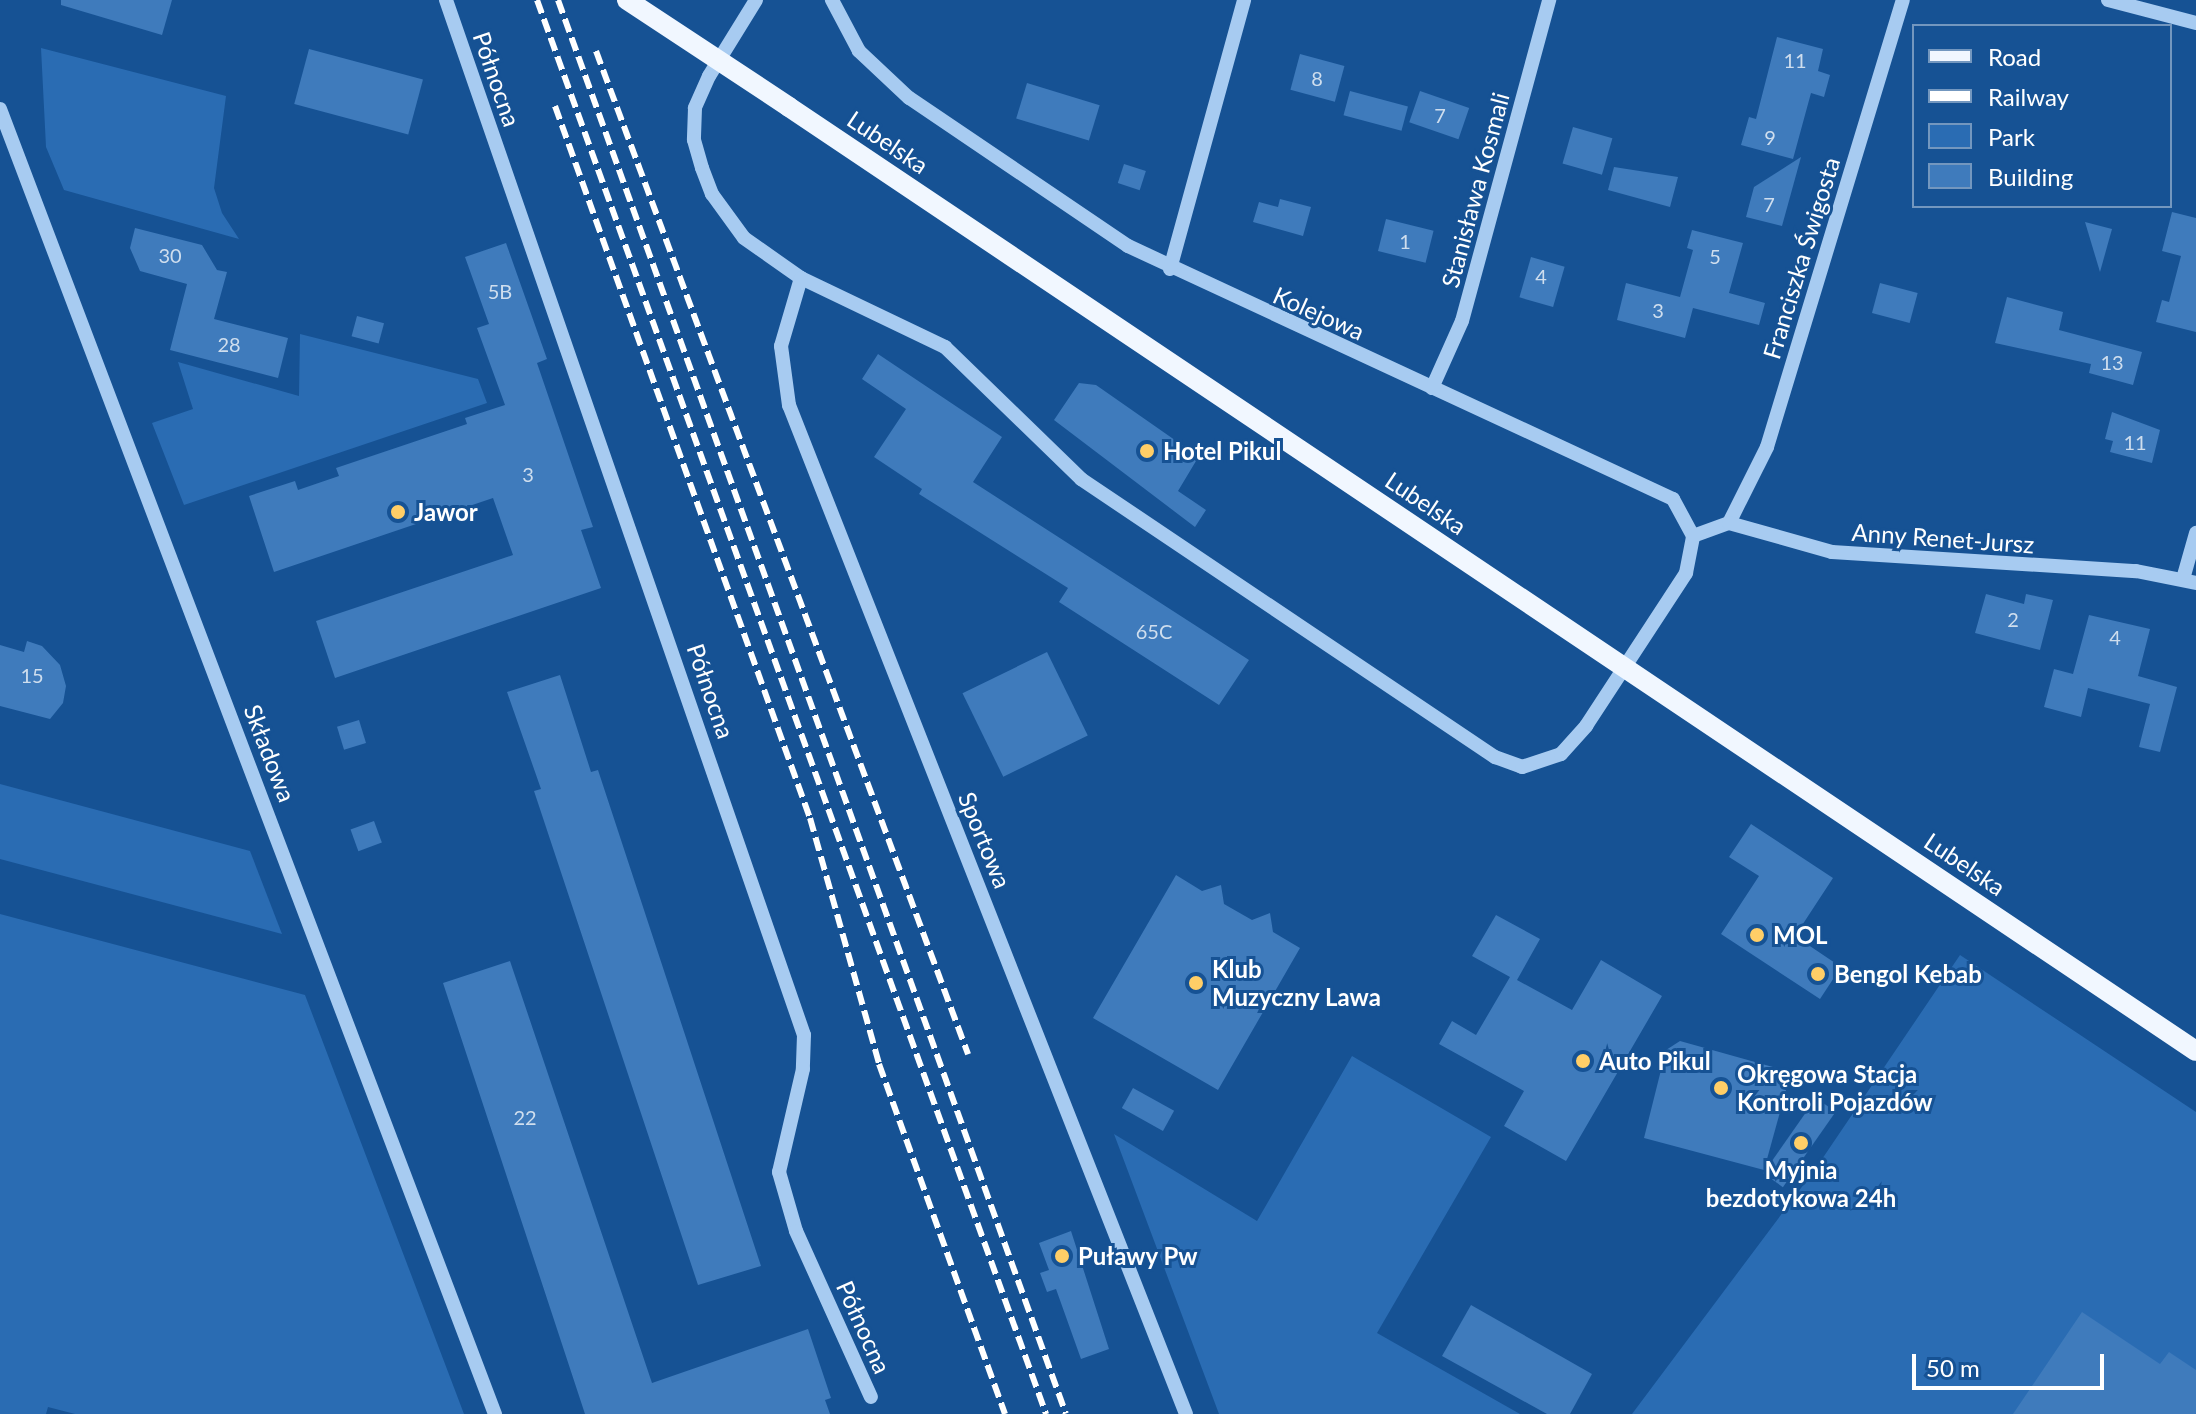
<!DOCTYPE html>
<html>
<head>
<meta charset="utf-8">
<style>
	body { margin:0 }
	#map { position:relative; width:2196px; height:1414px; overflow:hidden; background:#165294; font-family:Lato,sans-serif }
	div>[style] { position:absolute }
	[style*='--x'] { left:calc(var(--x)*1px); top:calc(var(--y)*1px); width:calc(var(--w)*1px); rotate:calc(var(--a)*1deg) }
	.green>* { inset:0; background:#2a6cb3 }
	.building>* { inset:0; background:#3f7bbc; transform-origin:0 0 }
	.minor>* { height:14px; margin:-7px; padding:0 7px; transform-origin:7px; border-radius:7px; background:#a7cbf1 }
	.major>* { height:20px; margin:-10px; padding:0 10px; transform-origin:10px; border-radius:10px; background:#f1f7ff }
	.rail>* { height:6px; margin-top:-3px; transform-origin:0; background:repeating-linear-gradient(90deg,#fff 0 14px,transparent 0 20px) }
	.major-bridge>* { height:20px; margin:-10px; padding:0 10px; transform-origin:10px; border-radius:10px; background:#f1f7ff }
	.dots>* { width:22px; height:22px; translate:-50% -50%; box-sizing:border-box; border:4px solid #165294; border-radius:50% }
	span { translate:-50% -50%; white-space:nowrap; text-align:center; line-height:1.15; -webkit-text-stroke:6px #165294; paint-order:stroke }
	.number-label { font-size:20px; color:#cfdeee }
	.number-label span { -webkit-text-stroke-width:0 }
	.street-label { font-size:24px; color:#fff }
	.poi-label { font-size:24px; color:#fff; font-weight:700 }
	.left { translate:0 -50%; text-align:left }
	.legend { position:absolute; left:1912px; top:24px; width:260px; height:184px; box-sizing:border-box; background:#165294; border:2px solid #7397bf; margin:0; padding:10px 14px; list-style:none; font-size:24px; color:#fff }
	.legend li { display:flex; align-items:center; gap:16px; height:40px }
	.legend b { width:40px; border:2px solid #7397bf }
	.scale { position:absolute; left:1912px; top:1354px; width:192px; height:36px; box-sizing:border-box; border:4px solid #fff; border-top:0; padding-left:10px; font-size:24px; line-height:28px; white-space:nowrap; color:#fff; -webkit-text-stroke:6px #165294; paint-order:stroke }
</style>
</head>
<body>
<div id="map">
	<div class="green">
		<i style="clip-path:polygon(41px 48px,226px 96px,214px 188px,222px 213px,239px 239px,64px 190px,46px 147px)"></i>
		<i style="clip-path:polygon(300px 334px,478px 379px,487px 403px,184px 505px,152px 423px,193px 409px,178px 362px,299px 396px)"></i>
		<i style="clip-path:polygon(0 784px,250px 851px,282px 934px,0 859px)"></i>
		<i style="clip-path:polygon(0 914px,305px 995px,464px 1414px,75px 1414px,48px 1407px,46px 1414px,0 1414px)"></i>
		<i style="clip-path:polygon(1960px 955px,2196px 1112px,2196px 1414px,1632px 1414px,1816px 1168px)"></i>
		<i style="clip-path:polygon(1352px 1056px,1491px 1137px,1377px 1333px,1520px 1414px,1219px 1414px,1114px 1134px,1257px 1221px)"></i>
	</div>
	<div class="building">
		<i style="clip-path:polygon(61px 0,172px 0,162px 35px,61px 5px)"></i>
		<i style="clip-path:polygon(1777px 37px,1823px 49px,1818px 71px,1830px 75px,1824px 97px,1811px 93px,1793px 159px,1741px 145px,1749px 117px,1756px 119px)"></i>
		<i style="left:309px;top:49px;width:118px;height:57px;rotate:15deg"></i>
		<i style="left:1300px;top:54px;width:46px;height:37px;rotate:15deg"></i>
		<i style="left:1027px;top:83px;width:76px;height:37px;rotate:17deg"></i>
		<i style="left:1350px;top:91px;width:60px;height:25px;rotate:15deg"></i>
		<i style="left:1420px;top:91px;width:52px;height:33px;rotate:19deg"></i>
		<i style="left:1573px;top:127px;width:41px;height:38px;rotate:16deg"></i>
		<i style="clip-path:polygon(1801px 157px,1782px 226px,1746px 217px,1754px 187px)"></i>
		<i style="left:1124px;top:164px;width:23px;height:20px;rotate:18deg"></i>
		<i style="clip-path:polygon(1614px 167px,1678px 177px,1670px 207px,1608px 190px)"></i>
		<i style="clip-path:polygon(1280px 199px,1311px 207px,1303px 236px,1253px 222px,1259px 202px,1278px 207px)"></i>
		<i style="clip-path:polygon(2172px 212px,2196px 218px,2196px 332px,2156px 322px,2162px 300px,2169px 302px,2181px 256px,2162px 251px)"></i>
		<i style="left:1386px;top:219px;width:49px;height:33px;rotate:14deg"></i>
		<i style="clip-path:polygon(2085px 222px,2112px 229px,2100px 272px)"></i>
		<i style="clip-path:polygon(135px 228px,202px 245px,217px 270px,227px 272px,214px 319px,288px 338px,278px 378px,170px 350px,187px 284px,140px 271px,130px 248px)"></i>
		<i style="clip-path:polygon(1692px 230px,1743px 243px,1729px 293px,1765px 303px,1759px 325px,1693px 308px,1685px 338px,1617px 320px,1626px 283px,1680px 297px,1693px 250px,1687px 248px)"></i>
		<i style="clip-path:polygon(506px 243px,547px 359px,537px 363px,593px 527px,581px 530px,601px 588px,335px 678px,316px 621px,513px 555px,493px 498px,274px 572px,249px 496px,295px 481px,298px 490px,339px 476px,336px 468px,467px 424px,465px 418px,505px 405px,477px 328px,489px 324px,465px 257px)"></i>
		<i style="left:1531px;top:257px;width:35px;height:42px;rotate:16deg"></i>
		<i style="left:1880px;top:283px;width:39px;height:31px;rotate:15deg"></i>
		<i style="clip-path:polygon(2007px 297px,2063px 312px,2059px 330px,2142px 352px,2133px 385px,2089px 373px,2091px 364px,1995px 343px)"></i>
		<i style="left:357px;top:316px;width:28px;height:21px;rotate:15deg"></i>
		<i style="clip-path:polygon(878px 354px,1002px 437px,973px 482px,1249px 660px,1219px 705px,1059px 602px,1068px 588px,919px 494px,922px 489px,874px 457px,906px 409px,862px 379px)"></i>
		<i style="clip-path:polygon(1079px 383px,1096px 385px,1192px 452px,1196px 461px,1178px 491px,1206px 510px,1195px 527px,1054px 420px)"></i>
		<i style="clip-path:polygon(2112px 412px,2160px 430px,2152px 463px,2110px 452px,2113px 441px,2105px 439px)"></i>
		<i style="clip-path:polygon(1986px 594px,2024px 604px,2026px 594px,2053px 600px,2040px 650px,1975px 633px)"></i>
		<i style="clip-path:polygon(2089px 615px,2150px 629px,2138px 676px,2177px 687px,2160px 752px,2139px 747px,2150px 704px,2088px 688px,2081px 717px,2044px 707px,2054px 669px,2073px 674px)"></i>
		<i style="clip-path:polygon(27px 641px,42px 646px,60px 665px,66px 686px,63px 703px,50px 719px,0 706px,0 645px,24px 652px)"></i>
		<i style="left:1047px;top:652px;width:93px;height:94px;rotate:64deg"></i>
		<i style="clip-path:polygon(560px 675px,591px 772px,598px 770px,761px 1266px,698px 1285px,534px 791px,541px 789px,507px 692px)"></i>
		<i style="left:359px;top:720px;width:24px;height:23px;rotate:73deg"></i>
		<i style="left:374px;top:821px;width:23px;height:25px;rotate:70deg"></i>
		<i style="clip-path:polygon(1751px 824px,1833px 878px,1795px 936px,1841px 967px,1820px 999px,1721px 934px,1759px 876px,1729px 857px)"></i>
		<i style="clip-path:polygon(1176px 875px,1202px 891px,1221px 885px,1224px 904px,1252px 920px,1270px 913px,1273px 932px,1300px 948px,1218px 1090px,1093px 1018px)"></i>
		<i style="clip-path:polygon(1496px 915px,1540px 939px,1517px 980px,1572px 1010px,1601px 960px,1662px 996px,1566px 1161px,1504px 1126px,1524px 1091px,1439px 1044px,1452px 1021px,1476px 1035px,1510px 977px,1472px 956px)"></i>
		<i style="clip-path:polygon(510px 961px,652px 1383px,808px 1329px,831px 1398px,825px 1400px,830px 1414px,585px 1414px,443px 983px)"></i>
		<i style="clip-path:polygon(1680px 1041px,1791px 1072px,1764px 1170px,1644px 1138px,1666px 1050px)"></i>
		<i style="left:1133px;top:1088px;width:47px;height:23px;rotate:29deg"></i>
		<i style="left:1816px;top:1098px;width:24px;height:92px;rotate:35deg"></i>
		<i style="clip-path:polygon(1071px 1231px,1109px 1349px,1081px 1359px,1056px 1289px,1047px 1292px,1040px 1273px,1049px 1270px,1039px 1243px)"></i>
		<i style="clip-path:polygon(1471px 1305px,1592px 1374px,1570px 1414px,1547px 1414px,1442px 1356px)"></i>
		<i style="clip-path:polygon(2082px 1312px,2160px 1364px,2169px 1352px,2196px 1370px,2196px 1414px,2013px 1414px)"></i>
	</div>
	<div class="minor">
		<i style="--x:446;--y:0;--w:1095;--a:70.92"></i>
		<i style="--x:804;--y:1035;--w:34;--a:92"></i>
		<i style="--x:803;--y:1069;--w:106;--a:103.1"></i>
		<i style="--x:779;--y:1172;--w:61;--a:73.9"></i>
		<i style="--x:796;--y:1231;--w:182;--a:65.7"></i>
		<i style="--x:756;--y:0;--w:89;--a:121.7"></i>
		<i style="--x:709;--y:76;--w:35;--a:114"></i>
		<i style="--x:695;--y:108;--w:32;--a:92"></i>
		<i style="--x:694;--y:140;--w:29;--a:74"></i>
		<i style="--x:702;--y:168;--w:28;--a:69"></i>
		<i style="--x:712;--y:194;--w:54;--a:54"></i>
		<i style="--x:744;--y:238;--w:70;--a:35.1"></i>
		<i style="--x:801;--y:278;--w:160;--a:25.6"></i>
		<i style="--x:945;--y:347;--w:190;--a:44.1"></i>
		<i style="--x:1081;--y:479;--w:499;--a:33.9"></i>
		<i style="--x:1495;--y:757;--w:29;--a:20"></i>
		<i style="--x:1522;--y:767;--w:41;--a:-18.4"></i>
		<i style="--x:1561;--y:754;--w:38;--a:-48"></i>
		<i style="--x:1586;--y:726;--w:183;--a:-56.8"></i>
		<i style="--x:1686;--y:573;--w:38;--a:-79"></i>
		<i style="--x:1693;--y:536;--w:42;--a:-118.4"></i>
		<i style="--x:1673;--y:499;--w:601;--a:-155.1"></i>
		<i style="--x:1128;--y:246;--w:264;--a:-145.9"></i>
		<i style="--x:909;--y:98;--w:69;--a:-136.8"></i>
		<i style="--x:859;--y:51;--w:58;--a:-117.9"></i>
		<i style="--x:2108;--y:0;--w:91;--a:14.6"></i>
		<i style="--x:0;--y:109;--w:1396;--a:69.23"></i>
		<i style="--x:1170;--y:269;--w:279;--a:-74.6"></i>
		<i style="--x:801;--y:278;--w:71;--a:106.4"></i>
		<i style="--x:781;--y:346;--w:60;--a:82.3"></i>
		<i style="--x:789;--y:405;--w:1084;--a:68.52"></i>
		<i style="--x:1432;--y:388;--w:73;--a:-65.9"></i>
		<i style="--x:1462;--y:321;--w:333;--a:-74.8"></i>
		<i style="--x:1729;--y:523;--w:85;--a:-63.4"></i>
		<i style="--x:1767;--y:447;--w:467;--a:-73.1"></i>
		<i style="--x:1693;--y:536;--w:38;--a:-20"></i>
		<i style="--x:1729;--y:523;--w:107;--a:15.7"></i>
		<i style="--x:1832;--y:552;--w:305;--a:3.6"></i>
		<i style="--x:2136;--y:571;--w:61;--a:11.3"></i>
		<i style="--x:2183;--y:579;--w:48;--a:-74.2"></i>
	</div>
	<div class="major">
		<i style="--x:789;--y:107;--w:1694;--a:33.86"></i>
	</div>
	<div class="rail">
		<i style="--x:537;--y:0;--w:1503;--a:70.2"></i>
		<i style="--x:558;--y:0;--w:1502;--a:70.24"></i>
		<i style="--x:596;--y:51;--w:1070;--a:69.65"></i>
		<i style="--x:555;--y:106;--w:756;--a:70.3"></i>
		<i style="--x:810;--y:818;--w:255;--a:74.3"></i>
		<i style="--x:879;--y:1064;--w:372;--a:70.2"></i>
	</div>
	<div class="major-bridge">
		<i style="--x:627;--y:0;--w:194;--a:33.4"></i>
	</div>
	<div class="dots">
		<i style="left:1147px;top:451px;background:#ffce67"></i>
		<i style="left:398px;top:512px;background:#ffce67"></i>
		<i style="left:1757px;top:935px;background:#ffce67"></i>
		<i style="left:1818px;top:974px;background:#ffce67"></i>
		<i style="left:1196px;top:983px;background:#ffce67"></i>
		<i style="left:1583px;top:1061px;background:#ffce67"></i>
		<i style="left:1721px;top:1088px;background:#ffce67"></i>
		<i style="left:1801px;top:1143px;background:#ffce67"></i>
		<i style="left:1062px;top:1256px;background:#ffce67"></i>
	</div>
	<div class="number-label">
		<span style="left:1795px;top:60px">11</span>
		<span style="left:1317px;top:78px">8</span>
		<span style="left:1440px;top:115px">7</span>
		<span style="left:1770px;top:137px">9</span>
		<span style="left:1769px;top:204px">7</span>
		<span style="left:1405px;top:241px">1</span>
		<span style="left:170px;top:255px">30</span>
		<span style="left:1715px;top:256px">5</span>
		<span style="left:1541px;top:276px">4</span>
		<span style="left:500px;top:291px">5B</span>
		<span style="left:1658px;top:310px">3</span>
		<span style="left:229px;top:344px">28</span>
		<span style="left:2112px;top:362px">13</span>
		<span style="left:2135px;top:442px">11</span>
		<span style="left:528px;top:474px">3</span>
		<span style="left:2013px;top:619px">2</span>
		<span style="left:1154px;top:631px">65C</span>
		<span style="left:2115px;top:637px">4</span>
		<span style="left:32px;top:675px">15</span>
		<span style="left:525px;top:1117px">22</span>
	</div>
	<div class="street-label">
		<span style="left:497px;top:79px;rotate:71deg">Północna</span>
		<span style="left:888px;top:142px;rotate:34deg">Lubelska</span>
		<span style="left:1475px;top:190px;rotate:-75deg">Stanisława Kosmali</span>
		<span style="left:1801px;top:258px;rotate:-73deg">Franciszka Świgosta</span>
		<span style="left:1319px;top:313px;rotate:24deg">Kolejowa</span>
		<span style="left:1426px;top:503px;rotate:34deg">Lubelska</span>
		<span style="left:1943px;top:538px;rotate:4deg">Anny Renet-Jursz</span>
		<span style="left:711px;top:691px;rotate:71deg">Północna</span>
		<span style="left:270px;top:753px;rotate:69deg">Składowa</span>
		<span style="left:985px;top:840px;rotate:68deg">Sportowa</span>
		<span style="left:1965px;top:864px;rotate:34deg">Lubelska</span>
		<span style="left:864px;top:1327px;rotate:66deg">Północna</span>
	</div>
	<div class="poi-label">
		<span class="left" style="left:1163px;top:451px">Hotel Pikul</span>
		<span class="left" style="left:414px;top:512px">Jawor</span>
		<span class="left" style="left:1773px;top:935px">MOL</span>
		<span class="left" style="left:1212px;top:983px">Klub<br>Muzyczny Lawa</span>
		<span class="left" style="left:1834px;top:974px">Bengol Kebab</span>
		<span class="left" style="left:1599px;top:1061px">Auto Pikul</span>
		<span class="left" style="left:1737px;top:1088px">Okręgowa Stacja<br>Kontroli Pojazdów</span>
		<span style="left:1801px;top:1184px">Myjnia<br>bezdotykowa 24h</span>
		<span class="left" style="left:1078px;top:1256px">Puławy Pw</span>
	</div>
	<ul class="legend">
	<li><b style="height:10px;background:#f1f7ff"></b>Road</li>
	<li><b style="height:10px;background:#fff"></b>Railway</li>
	<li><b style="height:22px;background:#2a6cb3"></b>Park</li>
	<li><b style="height:22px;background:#3f7bbc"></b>Building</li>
	</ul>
	<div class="scale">50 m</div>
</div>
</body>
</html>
